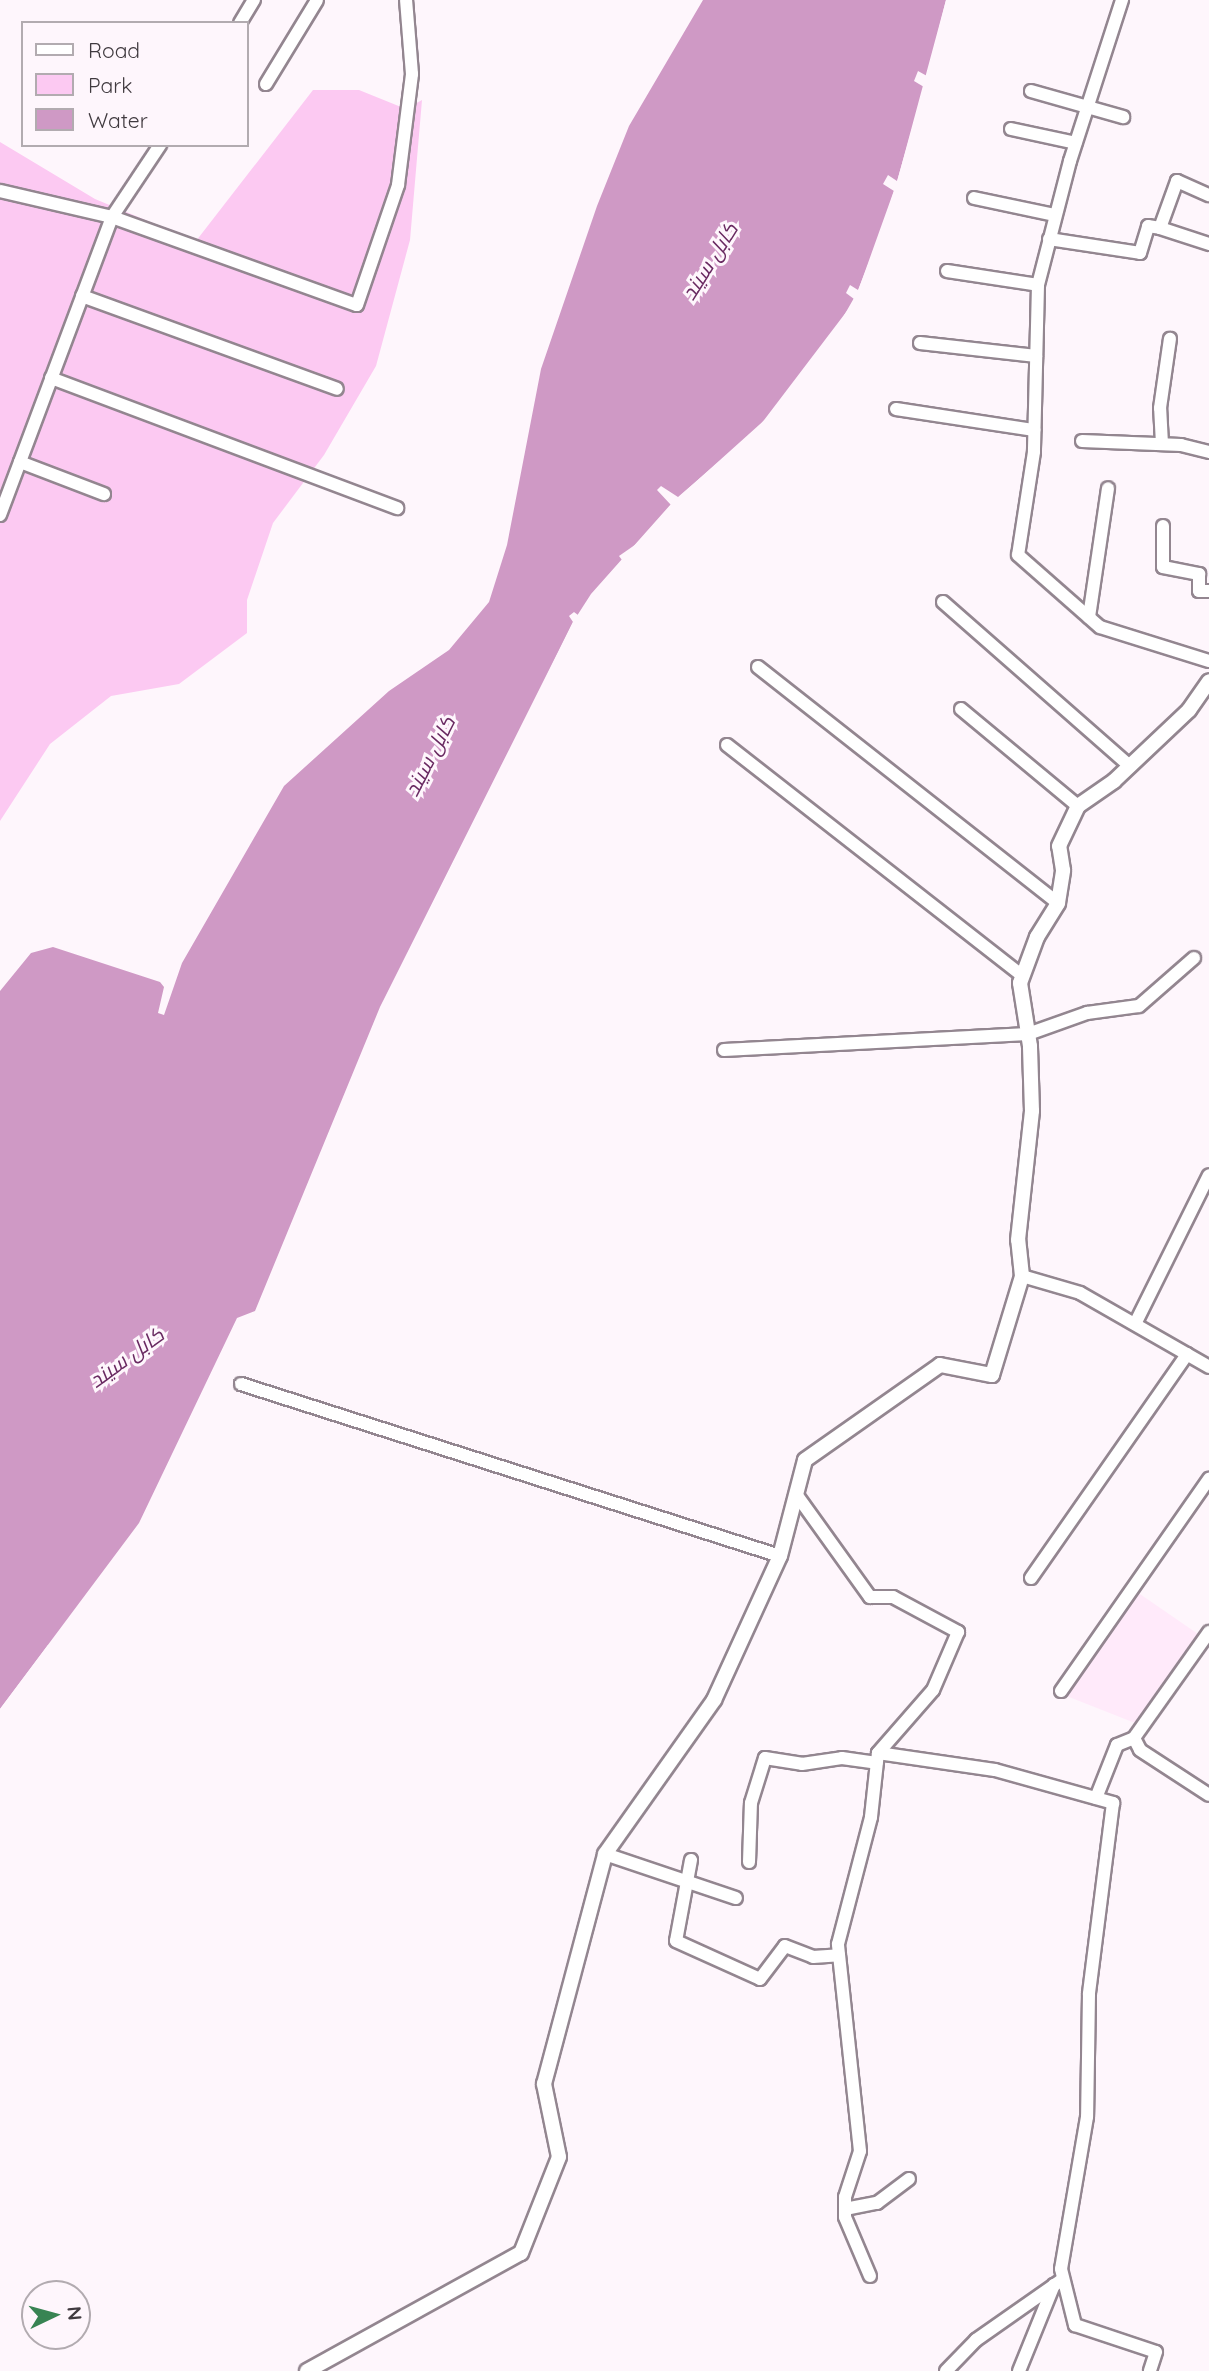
<!DOCTYPE html>
<html>
<head>
<meta charset="utf-8">
<style>
	body { margin:0 }
	#map { position:relative; width:1209px; height:2371px; overflow:hidden; background:#fef6fc; font-family:Quicksand,Cairo,sans-serif }
	div>[style] { position:absolute }
	[style*='--x'] { left:calc(var(--x)*1px); top:calc(var(--y)*1px); width:calc(var(--w)*1px); rotate:calc(var(--a)*1deg) }
	.built>* { inset:0; background:#ffeafa }
	.green>* { inset:0; background:#fcc9f2 }
	.water>* { inset:0; background:#cf99c5 }
	.pier>* { inset:0; background:#fef6fc }
	.roads { filter:drop-shadow(2px 0 #938690) drop-shadow(-2px 0 #938690) drop-shadow(0 2px #938690) drop-shadow(0 -2px #938690) }
	.minor>* { height:12px; margin:-6px; padding:0 6px; transform-origin:6px; border-radius:6px; background:#fff }
	.tertiary>* { height:14px; margin:-7px; padding:0 7px; transform-origin:7px; border-radius:7px; background:#fff }
	span { translate:-50% -50%; white-space:nowrap; text-align:center; line-height:1.15; -webkit-text-stroke:6px #fef6fc; paint-order:stroke }
	.water-label { font-size:21px; color:#692961; font-style:italic }
	.legend { position:absolute; left:21px; top:21px; width:228px; height:126px; box-sizing:border-box; background:#fef6fc; border:2px solid #b2abb0; margin:0; padding:9px 12px; list-style:none; font-size:21px; color:#403a3f }
	.legend li { display:flex; align-items:center; gap:14px; height:35px }
	.legend b { width:35px; border:2px solid #b2abb0 }
	.north { position:absolute; left:21px; top:2280px; width:70px; height:70px; box-sizing:border-box; background:#fef6fc; border:2px solid #b2abb0; border-radius:50%; rotate:85deg; font-size:19px; font-weight:700; line-height:28px; text-align:center; color:#403a3f }
	.north::after { content:''; display:block; margin:auto; width:24px; height:32px; background:#388453; clip-path:polygon(50% 0,100% 100%,50% 72%,0 100%) }
</style>
</head>
<body>
<div id="map">
	<div class="built">
		<i style="clip-path:polygon(1137px 1592px,1198px 1634px,1135px 1723px,1064px 1695px)"></i>
	</div>
	<div class="green">
		<i style="clip-path:polygon(313px 90px,359px 90px,406px 109px,422px 100px,410px 240px,376px 366px,324px 455px,273px 523px,247px 600px,247px 633px,179px 684px,111px 696px,50px 744px,0 821px,0 142px,95px 199px,196px 241px)"></i>
	</div>
	<div class="water">
		<i style="clip-path:polygon(703px 0,946px 0,897px 182px,858px 291px,838px 326px,769px 416px,671px 504px,591px 594px,573px 622px,380px 1007px,255px 1311px,237px 1318px,139px 1523px,0 1709px,0 991px,31px 953px,53px 947px,160px 982px,164px 987px,158px 1013px,164px 1015px,182px 963px,284px 786px,389px 691px,449px 650px,489px 602px,507px 545px,541px 369px,597px 206px,629px 126px)"></i>
	</div>
	<div class="pier">
		<i style="clip-path:polygon(946px 0,950px 0,937px 55px,901px 183px,853px 309px,772px 418px,680px 500px,594px 596px,532px 714px,529px 712px,573px 622px,569px 616px,574px 612px,578px 615px,622px 560px,619px 556px,642px 540px,671px 505px,657px 490px,661px 486px,678px 497px,758px 428px,850px 307px,854px 299px,846px 293px,850px 285px,858px 290px,879px 237px,894px 191px,883px 184px,888px 175px,897px 181px,924px 87px,914px 81px,918px 71px,927px 76px)"></i>
		<i style="clip-path:polygon(48px 1645px,50px 1648px,0 1712px,0 1709px)"></i>
	</div>
	<div class="roads">
		<div class="minor">
			<i style="--x:1122;--y:0;--w:169;--a:107.9"></i>
			<i style="--x:1070;--y:161;--w:128;--a:104.5"></i>
			<i style="--x:1038;--y:285;--w:167;--a:91.4"></i>
			<i style="--x:1034;--y:452;--w:104;--a:98.8"></i>
			<i style="--x:1018;--y:555;--w:109;--a:41.3"></i>
			<i style="--x:1100;--y:627;--w:114;--a:17.3"></i>
			<i style="--x:240;--y:23;--w:27;--a:-59"></i>
			<i style="--x:266;--y:84;--w:98;--a:-58.7"></i>
			<i style="--x:1031;--y:91;--w:96;--a:15.8"></i>
			<i style="--x:1011;--y:129;--w:66;--a:12.2"></i>
			<i style="--x:0;--y:191;--w:115;--a:13.1"></i>
			<i style="--x:112;--y:217;--w:260;--a:19.8"></i>
			<i style="--x:357;--y:305;--w:127;--a:-71.1"></i>
			<i style="--x:398;--y:185;--w:112;--a:-82.8"></i>
			<i style="--x:412;--y:74;--w:74;--a:-94.6"></i>
			<i style="--x:974;--y:198;--w:83;--a:11.9"></i>
			<i style="--x:1160;--y:228;--w:52;--a:18.1"></i>
			<i style="--x:1049;--y:239;--w:92;--a:8.7"></i>
			<i style="--x:1140;--y:253;--w:28;--a:-73"></i>
			<i style="--x:1148;--y:226;--w:12;--a:9"></i>
			<i style="--x:1160;--y:228;--w:50;--a:-70.1"></i>
			<i style="--x:1177;--y:181;--w:35;--a:24"></i>
			<i style="--x:947;--y:271;--w:92;--a:8.7"></i>
			<i style="--x:82;--y:296;--w:271;--a:20"></i>
			<i style="--x:920;--y:343;--w:117;--a:6.4"></i>
			<i style="--x:51;--y:378;--w:370;--a:20.6"></i>
			<i style="--x:896;--y:409;--w:140;--a:8.7"></i>
			<i style="--x:1082;--y:441;--w:99;--a:2.3"></i>
			<i style="--x:1181;--y:445;--w:29;--a:14"></i>
			<i style="--x:1162;--y:444;--w:36;--a:-93"></i>
			<i style="--x:1160;--y:408;--w:70;--a:-81.8"></i>
			<i style="--x:20;--y:462;--w:90;--a:20.9"></i>
			<i style="--x:0;--y:515;--w:318;--a:-69.4"></i>
			<i style="--x:112;--y:217;--w:87;--a:-56.3"></i>
			<i style="--x:1163;--y:526;--w:41;--a:90"></i>
			<i style="--x:1163;--y:567;--w:37;--a:11"></i>
			<i style="--x:1199;--y:574;--w:17;--a:90"></i>
			<i style="--x:1199;--y:591;--w:10;--a:0"></i>
			<i style="--x:943;--y:602;--w:249;--a:41.3"></i>
			<i style="--x:1089;--y:617;--w:130;--a:-81.6"></i>
			<i style="--x:758;--y:667;--w:382;--a:38.2"></i>
			<i style="--x:961;--y:709;--w:152;--a:39.7"></i>
			<i style="--x:727;--y:745;--w:375;--a:38"></i>
			<i style="--x:724;--y:1050;--w:304;--a:-3"></i>
			<i style="--x:1028;--y:1034;--w:63;--a:-19.6"></i>
			<i style="--x:1087;--y:1013;--w:52;--a:-7.7"></i>
			<i style="--x:1139;--y:1006;--w:73;--a:-41.1"></i>
			<i style="--x:1022;--y:1276;--w:60;--a:16.3"></i>
			<i style="--x:1080;--y:1293;--w:149;--a:29.8"></i>
			<i style="--x:1135;--y:1324;--w:166;--a:-63.6"></i>
			<i style="--x:241;--y:1384;--w:566;--a:17.7"></i>
			<i style="--x:796;--y:1494;--w:127;--a:54.3"></i>
			<i style="--x:870;--y:1597;--w:23;--a:0"></i>
			<i style="--x:893;--y:1597;--w:74;--a:28.3"></i>
			<i style="--x:958;--y:1632;--w:63;--a:113.3"></i>
			<i style="--x:933;--y:1690;--w:84;--a:131.1"></i>
			<i style="--x:878;--y:1753;--w:118;--a:8.3"></i>
			<i style="--x:995;--y:1770;--w:123;--a:15.6"></i>
			<i style="--x:1113;--y:1803;--w:193;--a:97.2"></i>
			<i style="--x:1089;--y:1994;--w:123;--a:90.9"></i>
			<i style="--x:1087;--y:2117;--w:154;--a:99.7"></i>
			<i style="--x:1061;--y:2269;--w:58;--a:76"></i>
			<i style="--x:1075;--y:2325;--w:85;--a:18.4"></i>
			<i style="--x:1156;--y:2352;--w:20;--a:108"></i>
			<i style="--x:1031;--y:1578;--w:273;--a:-55.1"></i>
			<i style="--x:1061;--y:1691;--w:259;--a:-55.1"></i>
			<i style="--x:1134;--y:1738;--w:13;--a:63"></i>
			<i style="--x:1140;--y:1750;--w:82;--a:33.1"></i>
			<i style="--x:1096;--y:1798;--w:57;--a:-68.4"></i>
			<i style="--x:1117;--y:1745;--w:18;--a:-22"></i>
			<i style="--x:1134;--y:1738;--w:130;--a:-54.7"></i>
			<i style="--x:605;--y:1854;--w:138;--a:18.6"></i>
			<i style="--x:691;--y:1860;--w:82;--a:100.5"></i>
			<i style="--x:676;--y:1941;--w:92;--a:24.3"></i>
			<i style="--x:760;--y:1979;--w:41;--a:-52.9"></i>
			<i style="--x:785;--y:1946;--w:30;--a:21"></i>
			<i style="--x:813;--y:1957;--w:26;--a:-4"></i>
			<i style="--x:749;--y:1862;--w:59;--a:-88.1"></i>
			<i style="--x:751;--y:1803;--w:47;--a:-72.7"></i>
			<i style="--x:765;--y:1758;--w:37;--a:9"></i>
			<i style="--x:802;--y:1764;--w:40;--a:-8.5"></i>
			<i style="--x:842;--y:1758;--w:35;--a:8"></i>
			<i style="--x:845;--y:2209;--w:33;--a:-11"></i>
			<i style="--x:877;--y:2203;--w:40;--a:-37"></i>
			<i style="--x:870;--y:2276;--w:64;--a:-113"></i>
			<i style="--x:845;--y:2217;--w:20;--a:-90"></i>
			<i style="--x:845;--y:2197;--w:48;--a:-71.9"></i>
			<i style="--x:860;--y:2151;--w:208;--a:-96.1"></i>
			<i style="--x:838;--y:1944;--w:131;--a:-75.4"></i>
			<i style="--x:871;--y:1817;--w:64;--a:-83.8"></i>
			<i style="--x:946;--y:2371;--w:43;--a:-45.9"></i>
			<i style="--x:976;--y:2340;--w:106;--a:-35"></i>
			<i style="--x:1019;--y:2371;--w:93;--a:-67.9"></i>
		</div>
		<div class="tertiary">
			<i style="--x:307;--y:2371;--w:244;--a:-28.9"></i>
			<i style="--x:521;--y:2253;--w:103;--a:-68.4"></i>
			<i style="--x:559;--y:2157;--w:75;--a:-101.6"></i>
			<i style="--x:544;--y:2084;--w:238;--a:-75.1"></i>
			<i style="--x:605;--y:1854;--w:189;--a:-54.7"></i>
			<i style="--x:714;--y:1700;--w:158;--a:-65.4"></i>
			<i style="--x:780;--y:1556;--w:99;--a:-75.4"></i>
			<i style="--x:805;--y:1460;--w:165;--a:-35.1"></i>
			<i style="--x:940;--y:1365;--w:53;--a:10.9"></i>
			<i style="--x:992;--y:1375;--w:103;--a:-73.1"></i>
			<i style="--x:1022;--y:1276;--w:36;--a:-96"></i>
			<i style="--x:1018;--y:1240;--w:130;--a:-83.8"></i>
			<i style="--x:1032;--y:1111;--w:65;--a:-91.8"></i>
			<i style="--x:1030;--y:1046;--w:64;--a:-99"></i>
			<i style="--x:1020;--y:983;--w:49;--a:-69.7"></i>
			<i style="--x:1037;--y:937;--w:40;--a:-58"></i>
			<i style="--x:1058;--y:903;--w:33;--a:-81"></i>
			<i style="--x:1063;--y:870;--w:24;--a:-99"></i>
			<i style="--x:1059;--y:846;--w:44;--a:-64.6"></i>
			<i style="--x:1078;--y:806;--w:44;--a:-34.8"></i>
			<i style="--x:1114;--y:781;--w:103;--a:-43.4"></i>
			<i style="--x:1189;--y:710;--w:35;--a:-55"></i>
		</div>
	</div>
	<div class="water-label">
		<span style="left:709px;top:261px;rotate:-58deg">کابل سيند</span>
		<span style="left:429px;top:756px;rotate:-63deg">کابل سيند</span>
		<span style="left:126px;top:1357px;rotate:-36deg">کابل سيند</span>
	</div>
	<ul class="legend">
	<li><b style="height:9px;background:#fff"></b>Road</li>
	<li><b style="height:19px;background:#fcc9f2"></b>Park</li>
	<li><b style="height:19px;background:#cf99c5"></b>Water</li>
	</ul>
	<div class="north">N</div>
</div>
</body>
</html>
